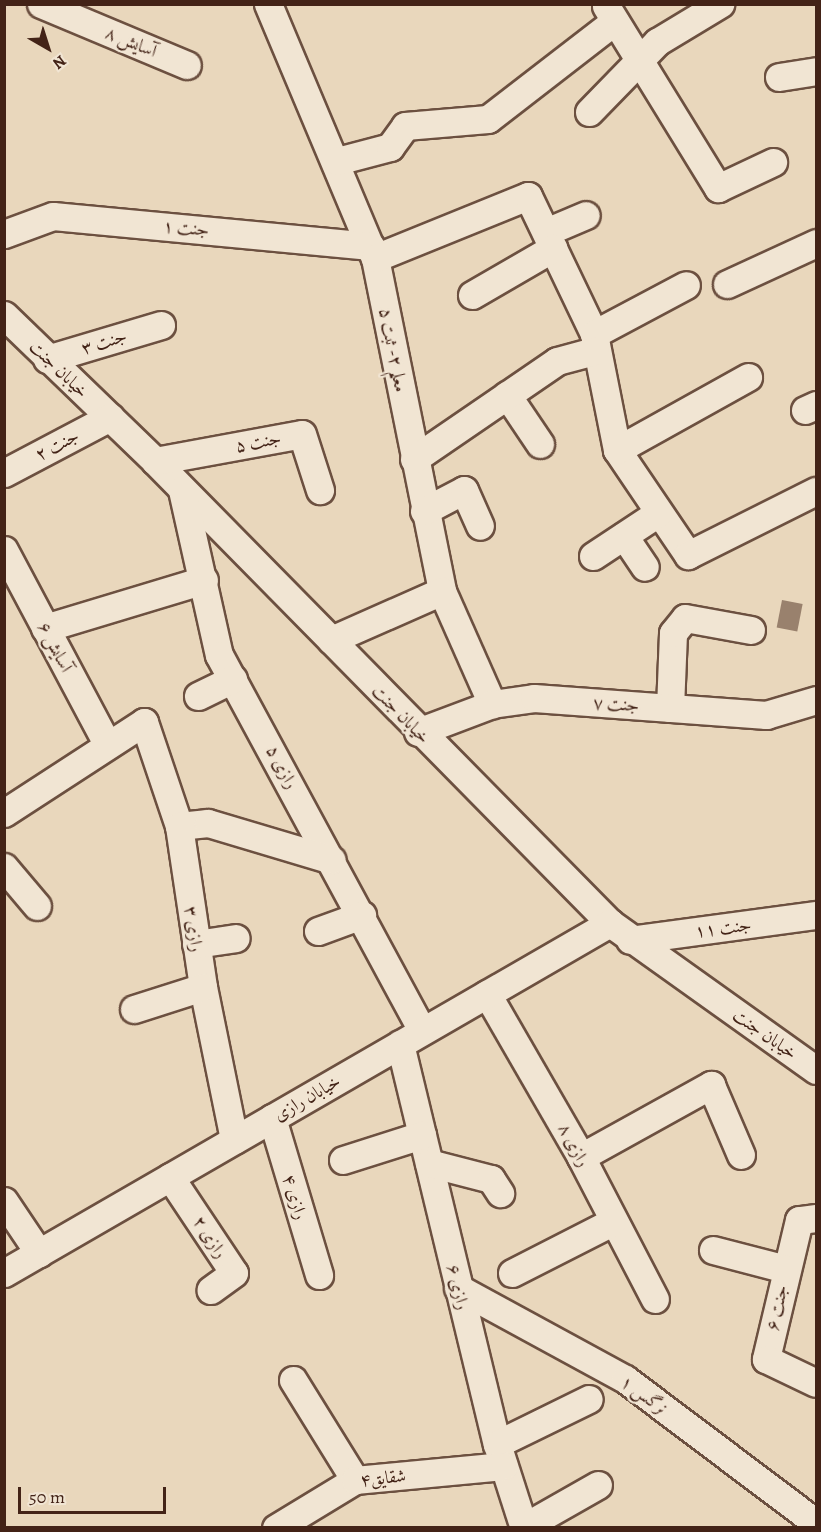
<!DOCTYPE html>
<html>
<head>
<meta charset="utf-8">
<style>
	body { margin:0 }
	#map { position:relative; width:821px; height:1532px; overflow:hidden; background:#e9d7bc; font-family:Alegreya,Amiri,serif }
	div>[style] { position:absolute }
	[style*='--x'] { left:calc(var(--x)*1px); top:calc(var(--y)*1px); width:calc(var(--w)*1px); rotate:calc(var(--a)*1deg) }
	.building>* { inset:0; background:#99816d; transform-origin:0 0 }
	.roads { filter:drop-shadow(2px 0 #6c5040) drop-shadow(-2px 0 #6c5040) drop-shadow(0 2px #6c5040) drop-shadow(0 -2px #6c5040) }
	.minor>* { height:27px; margin:-13.5px; padding:0 13.5px; transform-origin:13.5px; border-radius:13.5px; background:#f1e5d3 }
	span { translate:-50% -50%; white-space:nowrap; text-align:center; line-height:1.15; -webkit-text-stroke:4.5px #f1e5d3; paint-order:stroke }
	.street-label { font-size:18px; color:#432317 }
	.frame { position:absolute; inset:0; border:6px solid #432317; pointer-events:none }
	.north { position:absolute; left:18px; top:18px; width:60px; height:60px; -webkit-text-stroke:4px #f1e5d3; paint-order:stroke; rotate:141deg; font-size:16px; font-weight:700; line-height:24px; text-align:center; color:#432317 }
	.north::after { content:''; display:block; margin:auto; width:21px; height:27px; background:#432317; clip-path:polygon(50% 0,100% 100%,50% 72%,0 100%) }
	.scale { position:absolute; left:18px; top:1487px; width:148px; height:27px; box-sizing:border-box; border:3px solid #432317; border-top:0; padding-left:8px; font-size:18px; line-height:21px; white-space:nowrap; color:#432317; -webkit-text-stroke:4px #f1e5d3; paint-order:stroke }
</style>
</head>
<body>
<div id="map">
	<div class="building">
		<i style="left:782px;top:600px;width:21px;height:28px;rotate:11deg"></i>
	</div>
	<div class="roads">
		<div class="minor">
			<i style="--x:41;--y:4;--w:158;--a:22.7"></i>
			<i style="--x:268;--y:4;--w:276;--a:67.2"></i>
			<i style="--x:375;--y:258;--w:340;--a:78.6"></i>
			<i style="--x:442;--y:591;--w:124;--a:66.1"></i>
			<i style="--x:606;--y:6;--w:214;--a:58.4"></i>
			<i style="--x:718;--y:188;--w:61;--a:-25.3"></i>
			<i style="--x:779;--y:77;--w:37;--a:-9"></i>
			<i style="--x:589;--y:112;--w:98;--a:-45.8"></i>
			<i style="--x:657;--y:42;--w:74;--a:-31.1"></i>
			<i style="--x:337;--y:161;--w:55;--a:-14.8"></i>
			<i style="--x:390;--y:147;--w:26;--a:-54"></i>
			<i style="--x:405;--y:126;--w:83;--a:-4.8"></i>
			<i style="--x:488;--y:119;--w:160;--a:-37.7"></i>
			<i style="--x:546;--y:232;--w:43;--a:-23"></i>
			<i style="--x:4;--y:234;--w:52;--a:-20.2"></i>
			<i style="--x:53;--y:216;--w:319;--a:5.4"></i>
			<i style="--x:375;--y:258;--w:165;--a:-22.1"></i>
			<i style="--x:528;--y:196;--w:153;--a:64.4"></i>
			<i style="--x:594;--y:334;--w:118;--a:78.8"></i>
			<i style="--x:617;--y:450;--w:127;--a:55.9"></i>
			<i style="--x:688;--y:555;--w:143;--a:-26.6"></i>
			<i style="--x:727;--y:284;--w:98;--a:-24.7"></i>
			<i style="--x:472;--y:295;--w:94;--a:-30.1"></i>
			<i style="--x:4;--y:315;--w:210;--a:44"></i>
			<i style="--x:155;--y:461;--w:648;--a:45.44"></i>
			<i style="--x:610;--y:923;--w:253;--a:35.5"></i>
			<i style="--x:594;--y:334;--w:104;--a:-28"></i>
			<i style="--x:47;--y:359;--w:119;--a:-16.6"></i>
			<i style="--x:507;--y:395;--w:59;--a:56"></i>
			<i style="--x:805;--y:410;--w:12;--a:-24"></i>
			<i style="--x:617;--y:450;--w:150;--a:-29.1"></i>
			<i style="--x:414;--y:459;--w:173;--a:-34.4"></i>
			<i style="--x:557;--y:361;--w:39;--a:-15"></i>
			<i style="--x:155;--y:461;--w:149;--a:-10.4"></i>
			<i style="--x:302;--y:434;--w:59;--a:72.2"></i>
			<i style="--x:4;--y:473;--w:120;--a:-27.8"></i>
			<i style="--x:182;--y:490;--w:169;--a:77.4"></i>
			<i style="--x:219;--y:655;--w:427;--a:61.6"></i>
			<i style="--x:424;--y:511;--w:45;--a:-27.7"></i>
			<i style="--x:464;--y:490;--w:39;--a:66"></i>
			<i style="--x:624;--y:536;--w:37;--a:56"></i>
			<i style="--x:4;--y:550;--w:220;--a:62"></i>
			<i style="--x:593;--y:556;--w:78;--a:-33.5"></i>
			<i style="--x:45;--y:628;--w:166;--a:-16.8"></i>
			<i style="--x:331;--y:640;--w:121;--a:-23.8"></i>
			<i style="--x:198;--y:696;--w:39;--a:-26"></i>
			<i style="--x:670;--y:708;--w:75;--a:-87.7"></i>
			<i style="--x:673;--y:633;--w:19;--a:-51"></i>
			<i style="--x:685;--y:618;--w:67;--a:10.3"></i>
			<i style="--x:418;--y:732;--w:79;--a:-20.7"></i>
			<i style="--x:492;--y:704;--w:42;--a:-8.1"></i>
			<i style="--x:534;--y:698;--w:233;--a:4.2"></i>
			<i style="--x:766;--y:715;--w:52;--a:-16.7"></i>
			<i style="--x:4;--y:813;--w:167;--a:-33"></i>
			<i style="--x:144;--y:722;--w:110;--a:71.4"></i>
			<i style="--x:179;--y:826;--w:163;--a:81.5"></i>
			<i style="--x:203;--y:987;--w:156;--a:78.5"></i>
			<i style="--x:179;--y:826;--w:29;--a:-6"></i>
			<i style="--x:208;--y:823;--w:129;--a:16.6"></i>
			<i style="--x:4;--y:867;--w:51;--a:49.8"></i>
			<i style="--x:318;--y:931;--w:47;--a:-20"></i>
			<i style="--x:630;--y:940;--w:188;--a:-7.7"></i>
			<i style="--x:196;--y:944;--w:40;--a:-8.5"></i>
			<i style="--x:487;--y:994;--w:188;--a:60"></i>
			<i style="--x:581;--y:1157;--w:160;--a:62.5"></i>
			<i style="--x:134;--y:1009;--w:72;--a:-17.7"></i>
			<i style="--x:400;--y:1044;--w:412;--a:76.4"></i>
			<i style="--x:497;--y:1444;--w:88;--a:72.2"></i>
			<i style="--x:272;--y:1118;--w:164;--a:73.3"></i>
			<i style="--x:581;--y:1157;--w:149;--a:-29"></i>
			<i style="--x:711;--y:1085;--w:76;--a:66.8"></i>
			<i style="--x:343;--y:1160;--w:83;--a:-17.6"></i>
			<i style="--x:429;--y:1163;--w:64;--a:14.5"></i>
			<i style="--x:491;--y:1179;--w:17;--a:57"></i>
			<i style="--x:170;--y:1177;--w:115;--a:56.3"></i>
			<i style="--x:234;--y:1273;--w:29;--a:144"></i>
			<i style="--x:4;--y:1201;--w:63;--a:56.1"></i>
			<i style="--x:816;--y:1218;--w:17;--a:173"></i>
			<i style="--x:799;--y:1220;--w:143;--a:103.4"></i>
			<i style="--x:766;--y:1359;--w:55;--a:25.6"></i>
			<i style="--x:713;--y:1250;--w:75;--a:14.6"></i>
			<i style="--x:4;--y:1273;--w:700;--a:-30.01"></i>
			<i style="--x:512;--y:1273;--w:112;--a:-27"></i>
			<i style="--x:458;--y:1288;--w:190;--a:28.6"></i>
			<i style="--x:625;--y:1379;--w:239;--a:37"></i>
			<i style="--x:293;--y:1380;--w:118;--a:58.2"></i>
			<i style="--x:497;--y:1444;--w:102;--a:-26.1"></i>
			<i style="--x:524;--y:1527;--w:85;--a:-29.6"></i>
			<i style="--x:276;--y:1528;--w:92;--a:-31.3"></i>
			<i style="--x:355;--y:1480;--w:149;--a:-5.4"></i>
		</div>
	</div>
	<div class="street-label">
		<span style="left:131px;top:42px;rotate:22deg">آسایش ۸</span>
		<span style="left:186px;top:228px;rotate:5deg">جنت ۱</span>
		<span style="left:104px;top:342px;rotate:-17deg">جنت ۳</span>
		<span style="left:393px;top:350px;rotate:79deg">معلم ۲- ثبت ۵</span>
		<span style="left:59px;top:369px;rotate:44deg">خیابان جنت</span>
		<span style="left:258px;top:442px;rotate:-11deg">جنت ۵</span>
		<span style="left:57px;top:445px;rotate:-28deg">جنت ۲</span>
		<span style="left:55px;top:647px;rotate:62deg">آسایش ۶</span>
		<span style="left:616px;top:704px;rotate:4deg">جنت ۷</span>
		<span style="left:401px;top:714px;rotate:46deg">خیابان جنت</span>
		<span style="left:282px;top:767px;rotate:61deg">رازی ۵</span>
		<span style="left:723px;top:928px;rotate:-7deg">جنت ۱۱</span>
		<span style="left:194px;top:929px;rotate:82deg">رازی ۳</span>
		<span style="left:765px;top:1034px;rotate:35deg">خیابان جنت</span>
		<span style="left:307px;top:1098px;rotate:-30deg">خیابان رازی</span>
		<span style="left:574px;top:1145px;rotate:61deg">رازی ۸</span>
		<span style="left:295px;top:1197px;rotate:73deg">رازی ۴</span>
		<span style="left:210px;top:1237px;rotate:56deg">رازی ۲</span>
		<span style="left:458px;top:1287px;rotate:76deg">رازی ۶</span>
		<span style="left:777px;top:1308px;rotate:-78deg">جنت ۶</span>
		<span style="left:644px;top:1395px;rotate:36deg">نرگس ۱</span>
		<span style="left:383px;top:1478px;rotate:-6deg">شقایق۴</span>
	</div>
	<div class="frame"></div>
	<div class="north">N</div>
	<div class="scale">50 m</div>
</div>
</body>
</html>
